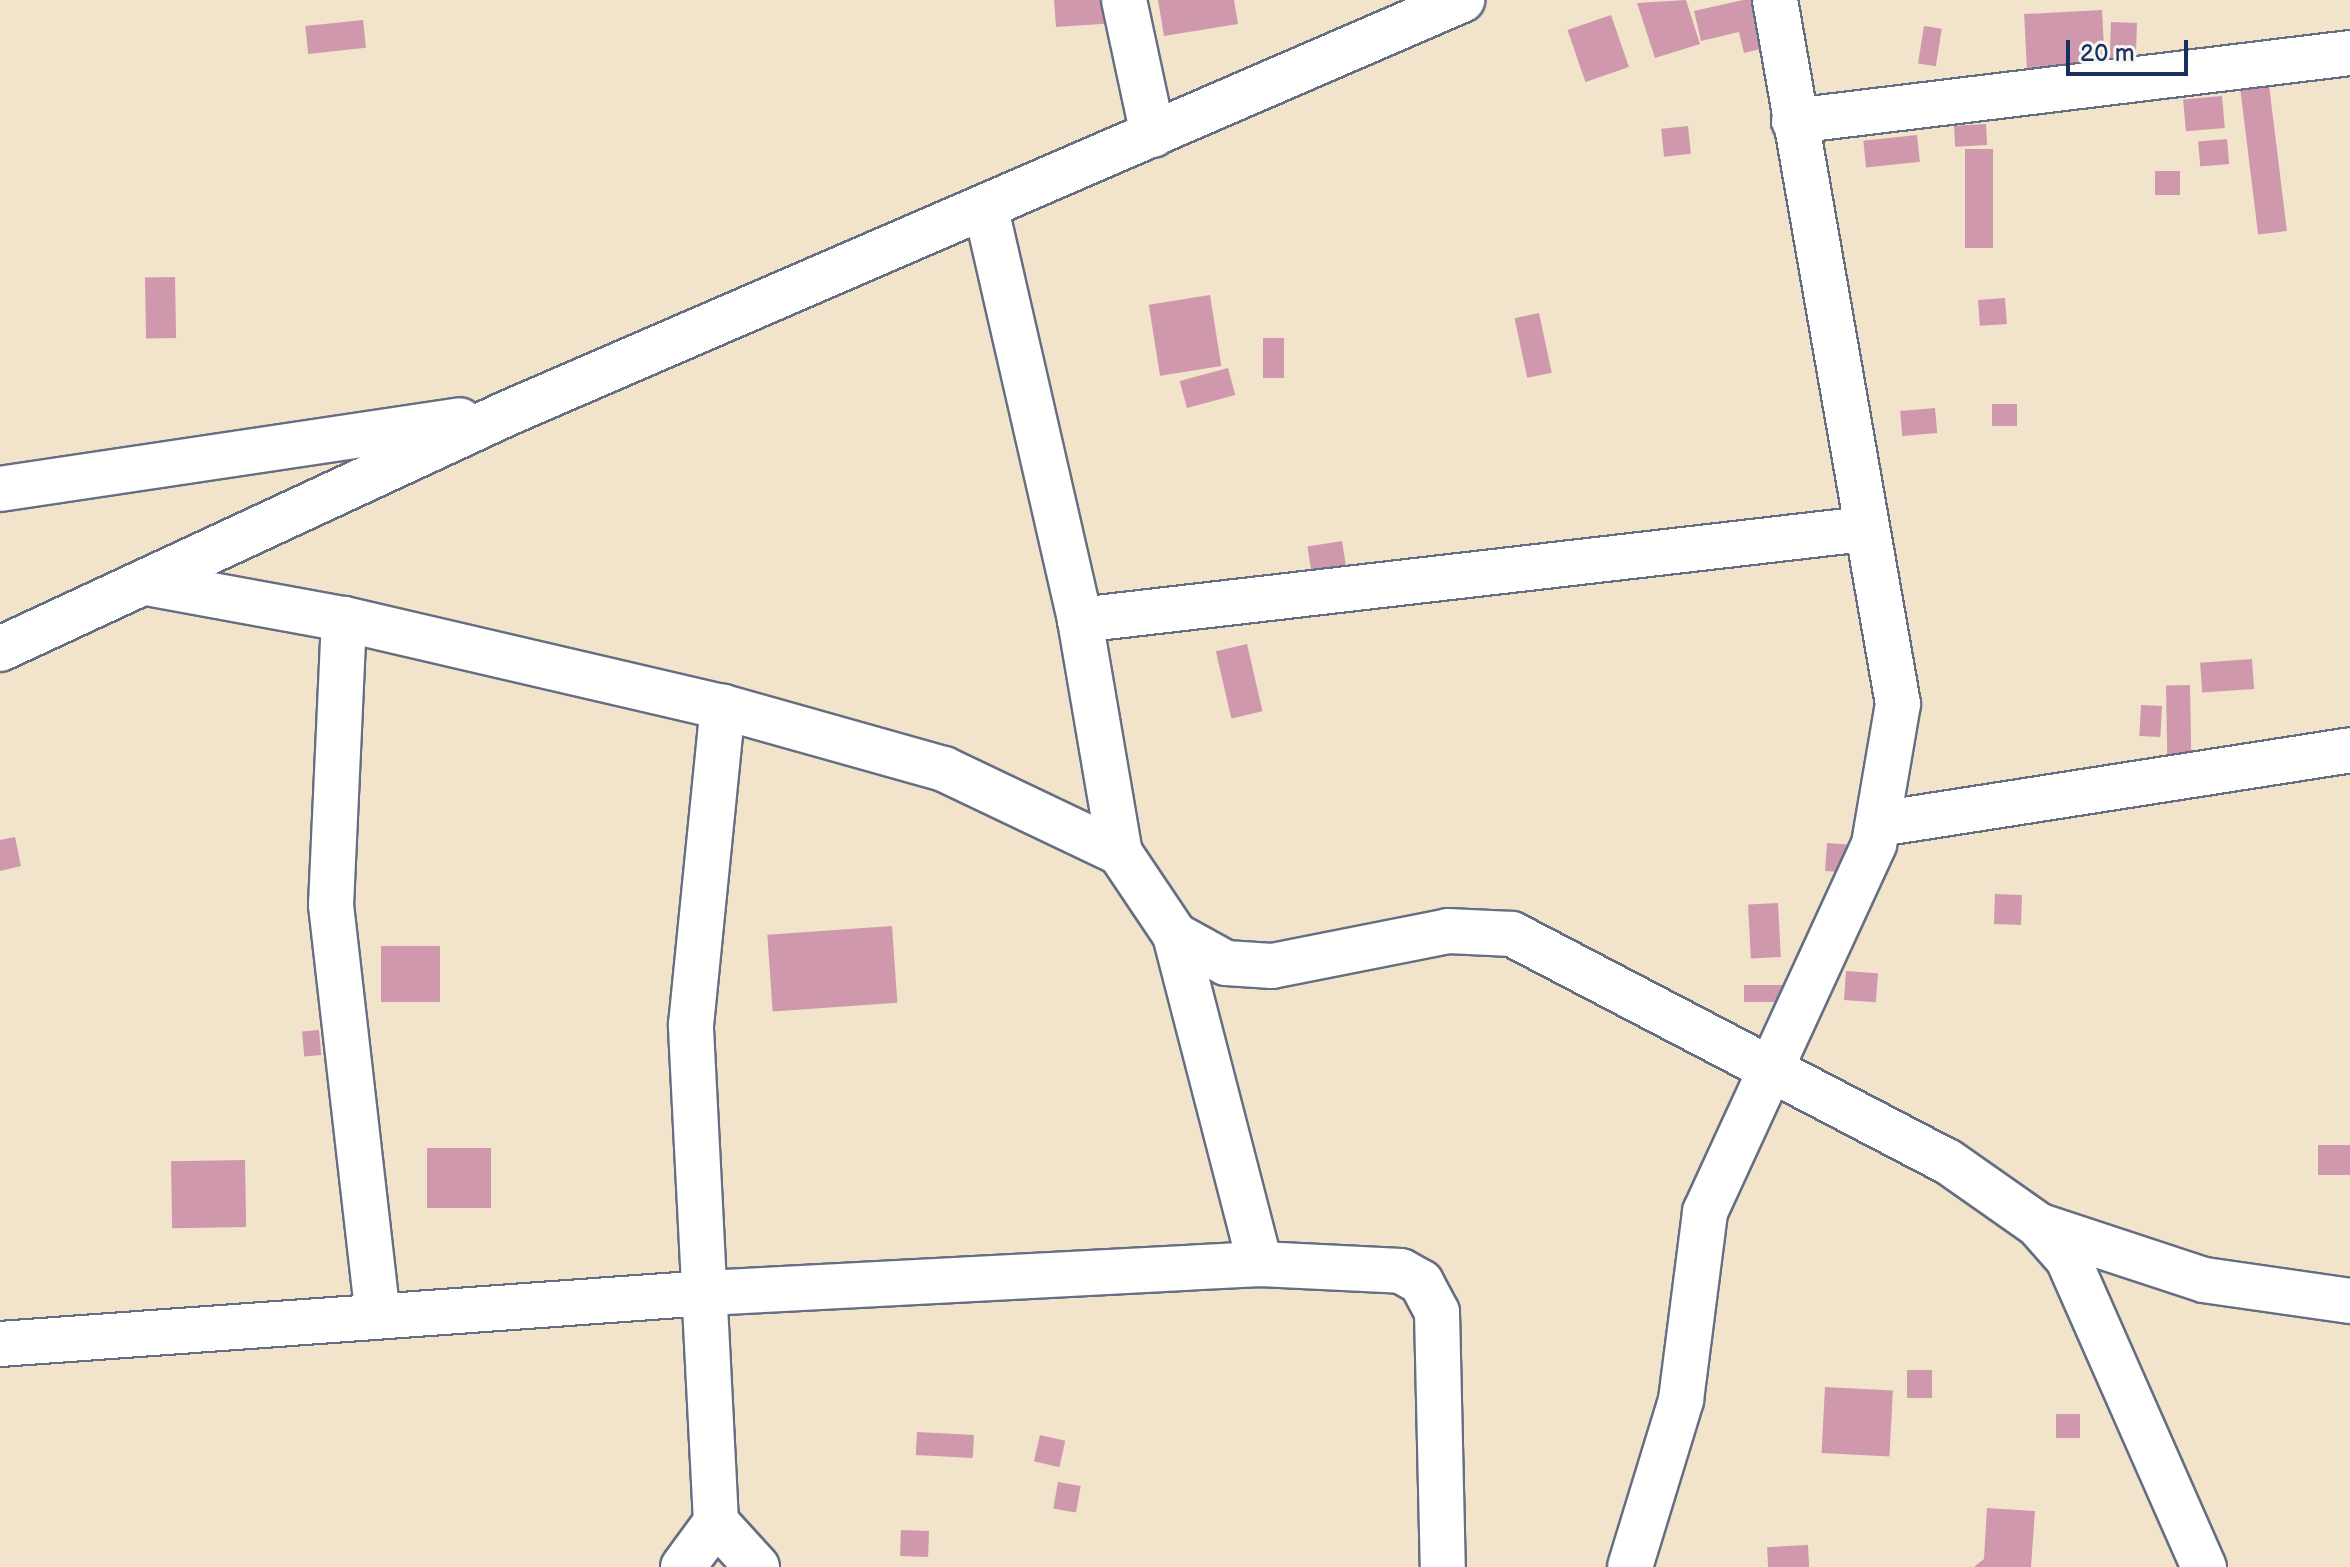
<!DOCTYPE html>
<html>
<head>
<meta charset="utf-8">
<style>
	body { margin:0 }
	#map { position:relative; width:2350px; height:1567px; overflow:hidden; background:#f1e4cb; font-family:"Balsamiq Sans",sans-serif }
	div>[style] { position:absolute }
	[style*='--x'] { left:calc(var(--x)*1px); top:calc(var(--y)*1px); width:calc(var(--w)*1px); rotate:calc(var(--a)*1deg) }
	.building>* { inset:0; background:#cf98ad; transform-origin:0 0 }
	.roads { filter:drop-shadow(2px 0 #666e84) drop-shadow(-2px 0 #666e84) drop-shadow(0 2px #666e84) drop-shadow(0 -2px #666e84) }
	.minor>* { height:44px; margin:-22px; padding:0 22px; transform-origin:22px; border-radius:22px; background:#fff }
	span { translate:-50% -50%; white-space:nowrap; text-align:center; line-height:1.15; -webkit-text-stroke:8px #f6f6f2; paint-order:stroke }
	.scale { position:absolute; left:2066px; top:40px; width:122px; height:36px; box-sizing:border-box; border:4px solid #1b2f5e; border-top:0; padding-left:10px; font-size:24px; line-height:28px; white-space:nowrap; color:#1b2f5e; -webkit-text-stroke:6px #f6f6f2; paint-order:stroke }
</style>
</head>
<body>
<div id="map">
	<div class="building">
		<i style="clip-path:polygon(1054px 0,1114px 0,1116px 23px,1056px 27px)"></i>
		<i style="clip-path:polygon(1158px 0,1234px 0,1238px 24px,1164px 36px)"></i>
		<i style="clip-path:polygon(1686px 0,1700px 44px,1655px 58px,1637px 3px)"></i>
		<i style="clip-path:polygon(1743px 0,1759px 0,1769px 47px,1744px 53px,1739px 32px,1701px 41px,1694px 11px)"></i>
		<i style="left:2102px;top:10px;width:58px;height:78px;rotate:87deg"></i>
		<i style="left:1611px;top:15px;width:55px;height:46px;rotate:71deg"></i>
		<i style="left:363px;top:20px;width:28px;height:58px;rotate:84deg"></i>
		<i style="left:2111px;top:22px;width:26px;height:41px;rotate:2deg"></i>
		<i style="left:1924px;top:26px;width:18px;height:38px;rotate:9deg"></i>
		<i style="left:2269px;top:85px;width:147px;height:29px;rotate:83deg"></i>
		<i style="left:2222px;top:96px;width:32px;height:39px;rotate:85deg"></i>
		<i style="left:1986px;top:124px;width:21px;height:32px;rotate:87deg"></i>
		<i style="left:1688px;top:126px;width:28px;height:27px;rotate:84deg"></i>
		<i style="left:1917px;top:135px;width:27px;height:54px;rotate:84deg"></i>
		<i style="left:2227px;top:139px;width:25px;height:29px;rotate:85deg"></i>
		<i style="left:1965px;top:149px;width:28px;height:99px"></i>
		<i style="left:2155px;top:171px;width:25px;height:24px"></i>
		<i style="left:175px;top:277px;width:61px;height:30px;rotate:89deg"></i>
		<i style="left:1210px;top:295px;width:72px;height:62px;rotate:81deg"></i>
		<i style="left:2005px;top:298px;width:26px;height:27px;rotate:86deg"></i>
		<i style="left:1539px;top:313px;width:61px;height:25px;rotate:78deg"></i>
		<i style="left:1263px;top:338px;width:21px;height:40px"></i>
		<i style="left:1228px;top:368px;width:28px;height:50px;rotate:75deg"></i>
		<i style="left:1992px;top:404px;width:25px;height:22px"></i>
		<i style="left:1935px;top:408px;width:25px;height:35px;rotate:85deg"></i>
		<i style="left:1342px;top:541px;width:47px;height:35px;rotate:81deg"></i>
		<i style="left:1247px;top:644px;width:69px;height:32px;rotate:77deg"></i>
		<i style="left:2252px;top:659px;width:30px;height:52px;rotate:86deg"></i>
		<i style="left:2190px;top:685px;width:75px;height:24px;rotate:89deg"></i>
		<i style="left:2141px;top:705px;width:21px;height:31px;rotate:3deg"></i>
		<i style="clip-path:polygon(15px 837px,21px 866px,0 871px,0 840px)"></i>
		<i style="left:1827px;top:843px;width:31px;height:28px;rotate:4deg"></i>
		<i style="left:1995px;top:894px;width:27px;height:30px;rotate:2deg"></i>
		<i style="left:1778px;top:903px;width:54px;height:30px;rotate:87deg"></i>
		<i style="left:892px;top:926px;width:77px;height:125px;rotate:86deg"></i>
		<i style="left:440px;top:946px;width:56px;height:59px;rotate:90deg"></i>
		<i style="left:1846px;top:971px;width:32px;height:29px;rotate:4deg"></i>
		<i style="left:1744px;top:985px;width:47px;height:17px"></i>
		<i style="left:319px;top:1030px;width:25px;height:17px;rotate:85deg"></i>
		<i style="left:2318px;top:1145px;width:32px;height:30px"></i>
		<i style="left:491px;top:1148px;width:60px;height:64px;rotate:90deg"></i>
		<i style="left:245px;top:1160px;width:67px;height:74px;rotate:89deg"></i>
		<i style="left:1907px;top:1370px;width:25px;height:28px"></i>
		<i style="left:1825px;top:1387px;width:68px;height:66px;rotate:3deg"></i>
		<i style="left:2056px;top:1414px;width:24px;height:24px"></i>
		<i style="left:917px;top:1432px;width:57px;height:23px;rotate:3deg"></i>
		<i style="left:1040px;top:1435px;width:26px;height:27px;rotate:13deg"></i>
		<i style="left:1058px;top:1482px;width:23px;height:27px;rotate:10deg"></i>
		<i style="clip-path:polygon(1987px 1508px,2035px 1511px,2031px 1567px,1974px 1567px,1984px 1559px)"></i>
		<i style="left:901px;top:1530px;width:28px;height:26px;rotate:2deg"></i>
		<i style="left:1808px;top:1545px;width:22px;height:41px;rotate:87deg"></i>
	</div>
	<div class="roads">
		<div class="minor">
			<i style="--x:1124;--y:0;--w:138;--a:77.9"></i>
			<i style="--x:1794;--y:121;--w:560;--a:-6.97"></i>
			<i style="--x:986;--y:209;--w:422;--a:77.1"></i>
			<i style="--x:1080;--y:620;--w:236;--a:80.3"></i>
			<i style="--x:1120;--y:853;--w:99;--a:56.1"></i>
			<i style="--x:1175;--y:935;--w:340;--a:75.5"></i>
			<i style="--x:0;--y:489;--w:465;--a:-8.5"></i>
			<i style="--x:147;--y:583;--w:200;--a:10.4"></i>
			<i style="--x:344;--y:619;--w:389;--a:13.1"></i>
			<i style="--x:723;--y:707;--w:230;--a:15.7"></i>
			<i style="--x:944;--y:769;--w:195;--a:25.5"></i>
			<i style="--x:344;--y:619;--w:286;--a:92.6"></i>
			<i style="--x:331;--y:905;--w:414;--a:83.5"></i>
			<i style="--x:1080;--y:620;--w:789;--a:-6.62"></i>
			<i style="--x:0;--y:649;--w:560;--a:-24.92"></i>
			<i style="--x:508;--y:413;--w:1040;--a:-23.41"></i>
			<i style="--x:1879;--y:824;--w:477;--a:-8.9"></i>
			<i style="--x:1175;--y:935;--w:58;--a:28.8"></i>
			<i style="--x:1226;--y:963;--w:46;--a:3.7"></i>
			<i style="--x:1272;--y:966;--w:179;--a:-11.2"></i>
			<i style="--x:1448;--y:931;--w:64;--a:2.7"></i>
			<i style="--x:1512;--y:934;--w:491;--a:27.6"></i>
			<i style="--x:1947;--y:1161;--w:111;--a:35.1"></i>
			<i style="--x:2038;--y:1225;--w:45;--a:48.6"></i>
			<i style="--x:2068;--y:1259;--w:337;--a:66.2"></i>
			<i style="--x:2040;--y:1226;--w:173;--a:18.2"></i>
			<i style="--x:2204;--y:1280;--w:148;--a:8.2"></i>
			<i style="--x:0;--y:1344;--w:708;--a:-4.13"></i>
			<i style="--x:706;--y:1293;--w:555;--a:-3"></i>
			<i style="--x:1260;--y:1264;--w:141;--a:2.8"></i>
			<i style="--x:1401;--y:1271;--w:23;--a:29"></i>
			<i style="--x:1421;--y:1282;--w:34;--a:62"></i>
			<i style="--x:1437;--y:1312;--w:255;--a:88.7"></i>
			<i style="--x:716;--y:1522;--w:61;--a:47.7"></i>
			<i style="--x:683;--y:1567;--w:56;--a:-53.7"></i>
			<i style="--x:716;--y:1522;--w:498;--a:-92.9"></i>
			<i style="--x:691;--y:1025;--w:320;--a:-84.3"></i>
			<i style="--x:1630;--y:1567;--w:175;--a:-73"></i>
			<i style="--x:1681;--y:1400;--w:190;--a:-82.7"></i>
			<i style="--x:1705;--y:1212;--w:405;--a:-65.3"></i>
			<i style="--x:1874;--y:844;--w:142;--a:-80.3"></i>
			<i style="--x:1898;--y:704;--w:715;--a:-99.91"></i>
		</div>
	</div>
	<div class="scale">20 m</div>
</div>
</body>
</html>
